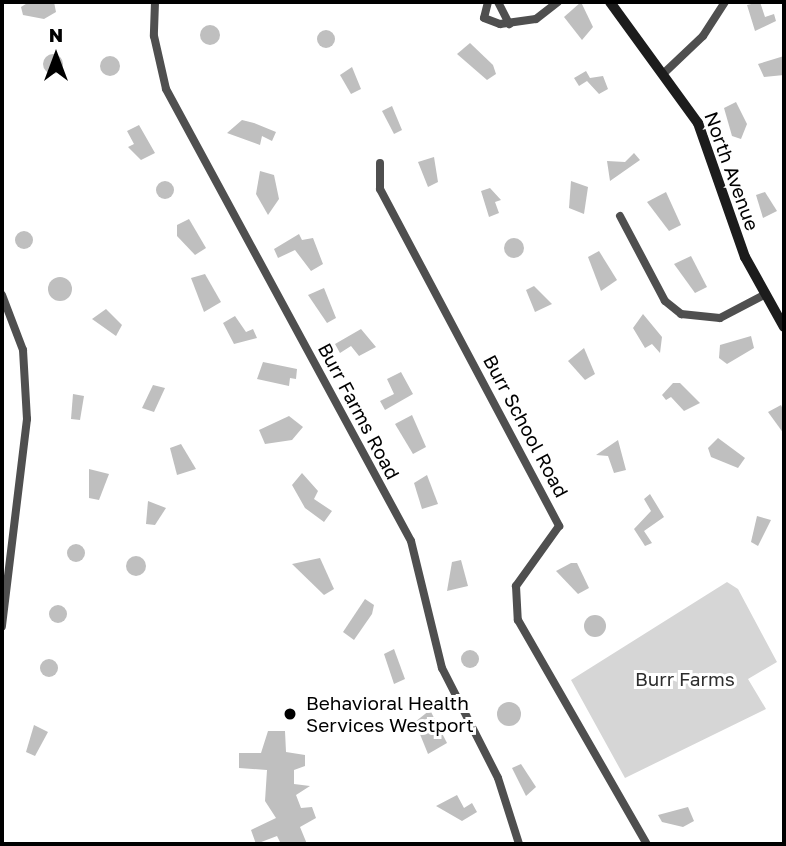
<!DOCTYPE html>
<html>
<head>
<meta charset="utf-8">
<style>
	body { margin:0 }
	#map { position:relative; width:786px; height:846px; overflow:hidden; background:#fff; font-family:"Golos Text",sans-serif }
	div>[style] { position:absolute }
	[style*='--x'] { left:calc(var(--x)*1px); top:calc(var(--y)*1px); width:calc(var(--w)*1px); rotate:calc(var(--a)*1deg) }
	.green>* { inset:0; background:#d6d6d6 }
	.building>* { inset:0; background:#bfbfbf }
	.round { border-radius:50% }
	.street>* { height:8px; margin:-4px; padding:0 4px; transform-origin:4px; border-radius:4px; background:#4f4f4f }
	.secondary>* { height:10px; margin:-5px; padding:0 5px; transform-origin:5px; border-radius:5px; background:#1c1c1c }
	.dots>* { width:19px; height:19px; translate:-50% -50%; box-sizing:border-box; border:4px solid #fff; border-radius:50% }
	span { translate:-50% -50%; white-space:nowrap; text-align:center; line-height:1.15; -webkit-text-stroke:6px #fff; paint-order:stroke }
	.street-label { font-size:19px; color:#000 }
	.park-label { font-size:19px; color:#2d2d2d }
	.poi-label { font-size:19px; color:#000 }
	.left { translate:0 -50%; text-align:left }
	.frame { position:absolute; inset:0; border:4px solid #000; pointer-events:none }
	.north { position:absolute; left:21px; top:21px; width:70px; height:70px; -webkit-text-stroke:5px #fff; paint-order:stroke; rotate:0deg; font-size:19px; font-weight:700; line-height:28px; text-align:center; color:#000 }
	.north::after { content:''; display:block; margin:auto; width:24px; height:32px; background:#000; clip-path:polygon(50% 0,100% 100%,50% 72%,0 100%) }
</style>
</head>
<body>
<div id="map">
	<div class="green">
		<i style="clip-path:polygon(727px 582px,738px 589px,777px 662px,748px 679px,766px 709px,625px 778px,571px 680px)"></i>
	</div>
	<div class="building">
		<i style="clip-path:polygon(29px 2px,54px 2px,56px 12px,44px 19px,23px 15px,21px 7px)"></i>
		<i style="clip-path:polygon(581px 2px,593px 27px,582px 40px,564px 17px)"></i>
		<i style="clip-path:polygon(760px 2px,765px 17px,774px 14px,776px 21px,755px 31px,747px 5px)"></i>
		<i class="round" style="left:200px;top:25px;width:20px;height:20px"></i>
		<i class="round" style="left:317px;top:30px;width:18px;height:18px"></i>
		<i style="clip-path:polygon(470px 43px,493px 65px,496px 74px,487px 80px,457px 54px)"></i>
		<i class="round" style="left:43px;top:54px;width:20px;height:20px"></i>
		<i style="clip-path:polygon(784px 56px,784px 75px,764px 77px,758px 64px)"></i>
		<i class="round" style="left:100px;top:56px;width:20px;height:20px"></i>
		<i style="clip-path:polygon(352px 67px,361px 89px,351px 94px,340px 75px)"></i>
		<i style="clip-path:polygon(586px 71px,590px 78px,603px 76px,608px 89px,599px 94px,587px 81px,579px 86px,574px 78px)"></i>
		<i style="clip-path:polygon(736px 102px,747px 124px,741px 139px,732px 136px,724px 108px)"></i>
		<i style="clip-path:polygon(392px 106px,402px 130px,394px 134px,382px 111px)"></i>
		<i style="clip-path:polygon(242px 120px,254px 123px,276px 132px,272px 141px,262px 136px,260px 145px,227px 133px)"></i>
		<i style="clip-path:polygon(139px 125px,155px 153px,141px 160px,128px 147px,134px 144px,127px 131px)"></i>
		<i style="clip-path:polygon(634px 153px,640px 160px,610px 181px,607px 161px,625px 162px)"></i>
		<i style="clip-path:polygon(434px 157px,438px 182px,428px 187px,418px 162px)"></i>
		<i style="clip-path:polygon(260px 171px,274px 175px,279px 199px,268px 215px,256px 194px)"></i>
		<i style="clip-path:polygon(571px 181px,588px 187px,584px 214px,569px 208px)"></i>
		<i class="round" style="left:156px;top:181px;width:18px;height:18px"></i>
		<i style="clip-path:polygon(490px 188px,501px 200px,495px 202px,499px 213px,489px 217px,481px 191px)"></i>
		<i style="clip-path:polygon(666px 192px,681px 225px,669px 231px,647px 202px)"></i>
		<i style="clip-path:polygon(765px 192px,777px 211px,763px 218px,756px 195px)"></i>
		<i style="clip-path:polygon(189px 219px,206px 248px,195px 255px,177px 236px,177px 225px)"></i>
		<i class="round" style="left:15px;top:231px;width:18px;height:18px"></i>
		<i style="clip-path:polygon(299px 234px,302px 240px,313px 238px,323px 264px,311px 271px,295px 250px,278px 258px,274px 249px)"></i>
		<i class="round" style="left:504px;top:238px;width:20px;height:20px"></i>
		<i style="clip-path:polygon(599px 251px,617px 280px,601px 291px,588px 257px)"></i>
		<i style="clip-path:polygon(691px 256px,707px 287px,695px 293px,674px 264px)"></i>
		<i style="clip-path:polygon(205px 274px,221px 302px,204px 312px,191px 278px)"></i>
		<i class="round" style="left:48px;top:277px;width:24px;height:24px"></i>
		<i style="clip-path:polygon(534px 286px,552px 304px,535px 312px,526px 290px)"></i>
		<i style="clip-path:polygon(324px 288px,336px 318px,327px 323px,308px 295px)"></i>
		<i style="clip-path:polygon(106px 309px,122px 325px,116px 336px,92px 319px)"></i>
		<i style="clip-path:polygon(643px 314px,662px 337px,660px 353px,652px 344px,645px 348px,633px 328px)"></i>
		<i style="clip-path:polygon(235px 316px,246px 332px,253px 329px,257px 338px,234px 344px,223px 323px)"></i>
		<i style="clip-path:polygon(361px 329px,376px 347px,359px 356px,351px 346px,340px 353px,335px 344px)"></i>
		<i style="clip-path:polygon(751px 336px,754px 348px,727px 364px,719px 358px,720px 345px)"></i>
		<i style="clip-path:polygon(584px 348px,595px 374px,585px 380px,568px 361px)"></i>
		<i style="clip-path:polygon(263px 362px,297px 369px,296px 379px,290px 378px,289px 386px,257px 379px)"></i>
		<i style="clip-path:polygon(401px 372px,413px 394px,385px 410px,380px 401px,394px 394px,387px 379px)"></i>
		<i style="clip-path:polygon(673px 383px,680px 383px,700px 403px,684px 411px,671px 397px,666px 400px,662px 395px)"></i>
		<i style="clip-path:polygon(153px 385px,165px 388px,154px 412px,142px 408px)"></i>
		<i style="clip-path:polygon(73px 394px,84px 396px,80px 420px,71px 419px)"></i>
		<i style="clip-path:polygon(781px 405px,784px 412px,784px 434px,768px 412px)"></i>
		<i style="clip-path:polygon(412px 415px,426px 447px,413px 454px,395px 424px)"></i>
		<i style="clip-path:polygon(289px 416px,303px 427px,292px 440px,265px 444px,259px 430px)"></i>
		<i style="clip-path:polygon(718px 438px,745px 458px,738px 468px,711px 457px,708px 448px)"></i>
		<i style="clip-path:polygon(618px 440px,626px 470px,614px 473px,608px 456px,596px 455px)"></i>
		<i style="clip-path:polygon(181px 444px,196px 469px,177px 475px,170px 448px)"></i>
		<i style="clip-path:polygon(89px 469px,109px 474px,99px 500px,89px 498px)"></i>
		<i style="clip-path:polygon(302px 473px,318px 491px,314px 499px,332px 511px,324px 522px,305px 508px,292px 485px)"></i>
		<i style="clip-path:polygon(427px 475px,438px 504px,422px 509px,414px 483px)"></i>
		<i style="clip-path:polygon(650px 494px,664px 517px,644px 531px,652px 543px,645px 546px,634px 529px,651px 511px,644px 499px)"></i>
		<i style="clip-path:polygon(148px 501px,166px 508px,155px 525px,146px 524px)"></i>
		<i style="clip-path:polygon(757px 516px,771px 520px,758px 546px,751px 542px)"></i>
		<i class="round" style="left:67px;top:544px;width:18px;height:18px"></i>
		<i class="round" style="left:126px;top:556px;width:20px;height:20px"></i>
		<i style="clip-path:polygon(320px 558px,334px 589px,324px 595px,292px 564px)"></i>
		<i style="clip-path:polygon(461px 560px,468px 586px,447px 591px,452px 562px)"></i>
		<i style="clip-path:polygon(571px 563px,577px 563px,589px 588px,578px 594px,556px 571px)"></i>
		<i style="clip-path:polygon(365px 599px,374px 605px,372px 614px,354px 640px,343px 632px)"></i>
		<i class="round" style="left:49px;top:605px;width:18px;height:18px"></i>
		<i class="round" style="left:584px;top:615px;width:22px;height:22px"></i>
		<i style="clip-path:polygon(394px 649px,405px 679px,394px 684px,384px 654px)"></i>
		<i class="round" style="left:461px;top:650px;width:18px;height:18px"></i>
		<i class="round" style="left:40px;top:659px;width:18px;height:18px"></i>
		<i class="round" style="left:497px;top:702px;width:24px;height:24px"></i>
		<i style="clip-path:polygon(430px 710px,447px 743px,428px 754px,415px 722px)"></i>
		<i style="clip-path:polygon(34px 725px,48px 732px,35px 756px,26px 752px)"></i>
		<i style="clip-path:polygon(268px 731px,285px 731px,286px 752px,305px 755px,305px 766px,294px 770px,294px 784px,310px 786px,296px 795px,301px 808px,312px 807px,316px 818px,300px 827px,307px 844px,281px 844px,277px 836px,256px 844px,251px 830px,276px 818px,265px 801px,267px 770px,239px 768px,239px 753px,261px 753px)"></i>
		<i style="clip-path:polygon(521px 764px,536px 787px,526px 796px,512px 768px)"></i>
		<i style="clip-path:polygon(457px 795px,464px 808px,472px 803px,477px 812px,462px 821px,436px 806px)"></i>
		<i style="clip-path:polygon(688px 807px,694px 821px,683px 827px,662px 822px,658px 815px)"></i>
	</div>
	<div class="street">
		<i style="--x:155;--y:2;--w:34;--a:92"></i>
		<i style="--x:154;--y:36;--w:54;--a:77.2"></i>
		<i style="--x:166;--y:89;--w:514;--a:61.54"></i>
		<i style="--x:411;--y:541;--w:131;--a:76.3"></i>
		<i style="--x:442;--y:668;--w:123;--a:63"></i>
		<i style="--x:498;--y:778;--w:69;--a:72.3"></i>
		<i style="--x:488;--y:2;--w:16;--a:104"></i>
		<i style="--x:484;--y:18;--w:17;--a:21"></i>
		<i style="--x:500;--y:24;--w:36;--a:-8"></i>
		<i style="--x:536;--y:19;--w:28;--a:-38"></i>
		<i style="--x:498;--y:2;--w:25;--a:63"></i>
		<i style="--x:663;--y:74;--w:55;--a:-43.5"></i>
		<i style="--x:703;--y:36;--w:40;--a:-57.1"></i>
		<i style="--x:380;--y:163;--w:26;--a:90"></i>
		<i style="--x:380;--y:189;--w:382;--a:62"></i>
		<i style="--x:559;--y:526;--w:74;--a:125.6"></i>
		<i style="--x:516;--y:586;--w:34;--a:87"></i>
		<i style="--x:518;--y:620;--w:258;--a:60.1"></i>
		<i style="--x:620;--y:216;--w:96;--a:62.1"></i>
		<i style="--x:665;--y:301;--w:21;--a:39"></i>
		<i style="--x:681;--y:314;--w:39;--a:6"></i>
		<i style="--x:720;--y:318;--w:50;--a:-27.6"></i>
		<i style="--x:2;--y:295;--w:59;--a:69.1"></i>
		<i style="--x:23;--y:350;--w:69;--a:86.7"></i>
		<i style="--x:27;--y:419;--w:209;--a:96.9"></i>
	</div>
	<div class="secondary">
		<i style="--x:610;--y:2;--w:150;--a:54"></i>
		<i style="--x:698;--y:123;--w:142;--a:70.7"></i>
		<i style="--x:745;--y:257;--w:80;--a:60.9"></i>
	</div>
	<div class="dots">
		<i style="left:290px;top:714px;background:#000"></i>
	</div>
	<div class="street-label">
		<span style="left:732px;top:171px;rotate:70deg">North Avenue</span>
		<span style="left:359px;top:411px;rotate:62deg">Burr Farms Road</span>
		<span style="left:526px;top:426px;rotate:62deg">Burr School Road</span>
	</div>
	<div class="park-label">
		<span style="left:685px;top:679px">Burr Farms</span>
	</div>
	<div class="poi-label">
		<span class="left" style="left:306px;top:714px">Behavioral Health<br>Services Westport</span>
	</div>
	<div class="frame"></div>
	<div class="north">N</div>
</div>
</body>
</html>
